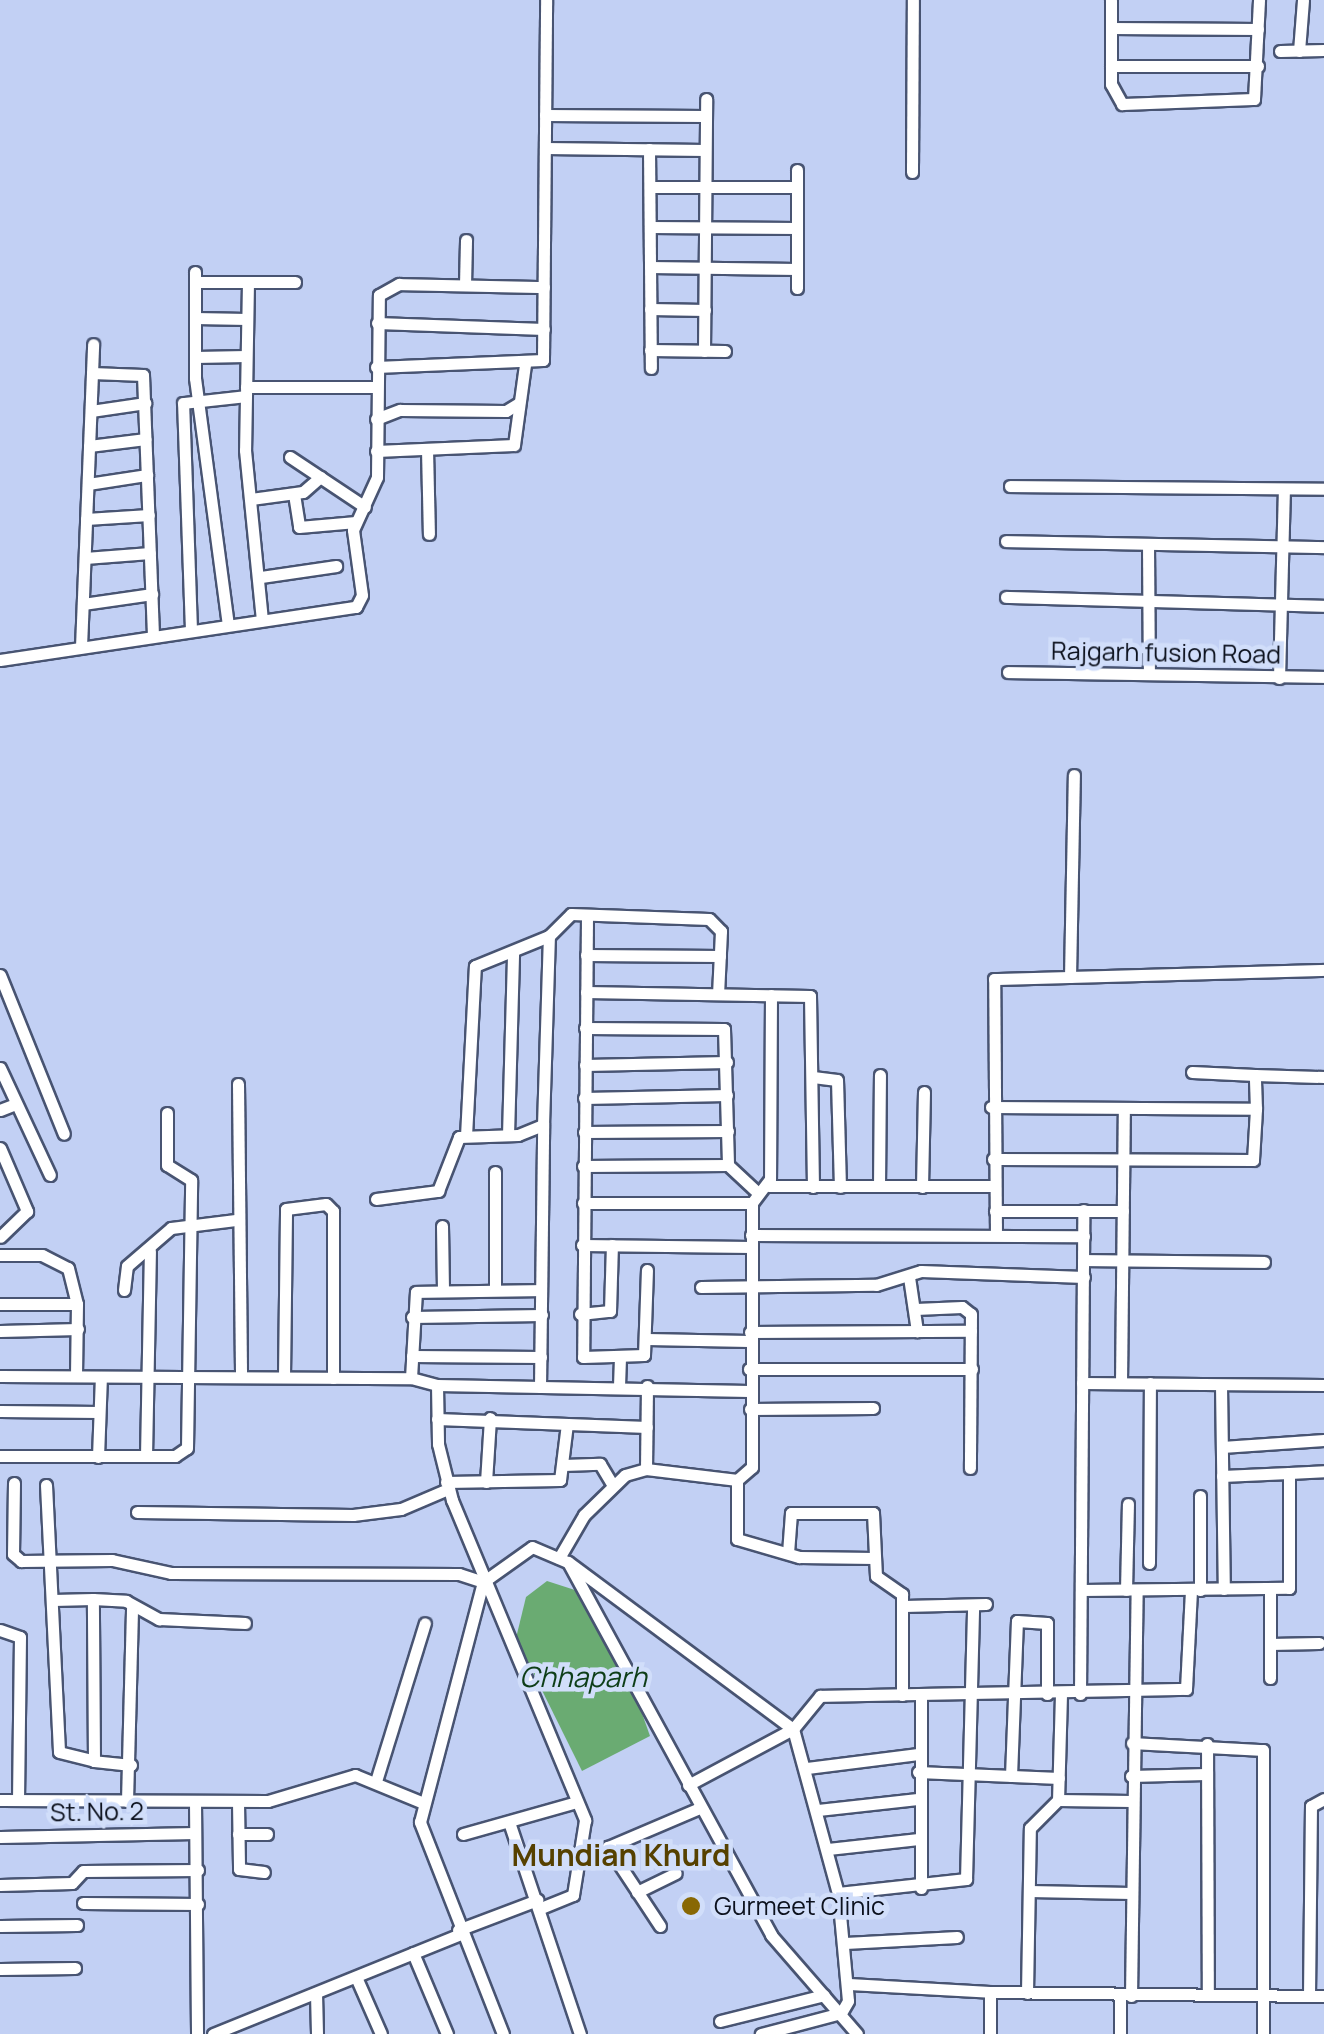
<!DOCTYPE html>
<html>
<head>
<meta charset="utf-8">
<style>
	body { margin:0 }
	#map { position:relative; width:1324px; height:2034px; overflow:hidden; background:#c2d0f4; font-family:Manrope,sans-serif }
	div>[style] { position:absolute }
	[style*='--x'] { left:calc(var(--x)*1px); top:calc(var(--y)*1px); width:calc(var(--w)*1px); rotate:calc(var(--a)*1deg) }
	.water>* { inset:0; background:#6aab72 }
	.roads { filter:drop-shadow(2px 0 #485472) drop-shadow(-2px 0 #485472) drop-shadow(0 2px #485472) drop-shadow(0 -2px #485472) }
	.minor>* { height:11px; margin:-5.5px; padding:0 5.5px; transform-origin:5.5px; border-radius:5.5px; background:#fff }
	.dots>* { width:28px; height:28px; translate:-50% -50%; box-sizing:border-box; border:5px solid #d1defa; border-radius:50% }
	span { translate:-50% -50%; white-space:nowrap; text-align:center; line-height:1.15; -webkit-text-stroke:9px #d1defa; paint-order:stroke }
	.street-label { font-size:25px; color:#0c111d }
	.poi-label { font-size:25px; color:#0c111d }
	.left { translate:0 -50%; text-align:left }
	.water-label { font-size:28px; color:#0e3e18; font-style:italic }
	.quarter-label { font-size:30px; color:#564100; font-weight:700 }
</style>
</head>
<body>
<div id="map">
	<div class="water">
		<i style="clip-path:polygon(547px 1581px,578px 1591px,619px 1648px,650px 1736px,582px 1771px,516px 1638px,526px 1597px)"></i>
	</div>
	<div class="roads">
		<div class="minor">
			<i style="--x:1111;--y:0;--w:84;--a:90"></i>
			<i style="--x:1111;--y:84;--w:23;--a:61"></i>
			<i style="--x:1122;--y:104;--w:132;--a:-2.2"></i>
			<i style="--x:1254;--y:99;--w:99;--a:-87.1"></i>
			<i style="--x:1111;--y:28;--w:147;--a:0.4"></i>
			<i style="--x:1280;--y:51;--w:44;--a:-1.3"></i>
			<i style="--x:1299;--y:51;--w:51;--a:-85.5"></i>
			<i style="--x:1111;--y:66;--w:147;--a:0"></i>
			<i style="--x:545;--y:115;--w:160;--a:0.4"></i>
			<i style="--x:545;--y:148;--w:160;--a:0.7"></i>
			<i style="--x:649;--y:149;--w:219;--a:89.5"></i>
			<i style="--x:912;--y:172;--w:172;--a:-89.7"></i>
			<i style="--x:650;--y:187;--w:147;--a:0"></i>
			<i style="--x:650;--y:227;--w:147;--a:0.4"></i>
			<i style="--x:650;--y:267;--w:147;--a:0.8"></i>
			<i style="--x:195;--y:272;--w:106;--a:90"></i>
			<i style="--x:195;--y:378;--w:249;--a:82.4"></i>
			<i style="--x:195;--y:282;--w:100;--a:0"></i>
			<i style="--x:248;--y:282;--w:168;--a:91"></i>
			<i style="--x:245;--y:450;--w:171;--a:84.3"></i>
			<i style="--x:465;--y:285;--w:45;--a:-88.7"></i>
			<i style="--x:797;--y:288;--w:118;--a:-90"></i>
			<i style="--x:650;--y:309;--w:55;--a:1"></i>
			<i style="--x:195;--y:318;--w:52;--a:1.1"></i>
			<i style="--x:377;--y:323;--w:167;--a:2.1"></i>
			<i style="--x:650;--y:350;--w:75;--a:0.8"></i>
			<i style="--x:704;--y:351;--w:252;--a:-89.5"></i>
			<i style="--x:195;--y:357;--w:51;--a:-1.1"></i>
			<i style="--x:376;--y:367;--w:167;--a:-2.4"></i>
			<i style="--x:543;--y:360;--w:360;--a:-89.5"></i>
			<i style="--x:92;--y:373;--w:51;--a:2.2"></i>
			<i style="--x:143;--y:375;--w:261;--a:87.8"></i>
			<i style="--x:246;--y:387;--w:130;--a:0"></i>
			<i style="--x:91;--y:411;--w:55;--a:-8.4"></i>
			<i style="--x:376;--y:419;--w:26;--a:-21"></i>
			<i style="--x:400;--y:410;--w:106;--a:0.5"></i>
			<i style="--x:506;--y:411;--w:15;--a:-32"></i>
			<i style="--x:89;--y:446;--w:57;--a:-7"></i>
			<i style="--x:427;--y:449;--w:85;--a:88.7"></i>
			<i style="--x:376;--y:451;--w:138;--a:-2.5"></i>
			<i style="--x:514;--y:445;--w:81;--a:-82.2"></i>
			<i style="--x:290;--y:457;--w:90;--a:33.7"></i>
			<i style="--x:88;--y:484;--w:60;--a:-8.7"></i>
			<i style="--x:1010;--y:486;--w:314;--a:0.5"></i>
			<i style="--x:294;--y:494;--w:33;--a:81"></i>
			<i style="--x:299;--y:527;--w:57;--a:-5"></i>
			<i style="--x:251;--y:499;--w:52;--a:-7.7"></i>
			<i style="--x:303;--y:492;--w:23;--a:-41"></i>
			<i style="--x:86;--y:519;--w:63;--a:-3.6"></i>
			<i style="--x:1006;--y:541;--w:318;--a:1.1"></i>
			<i style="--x:1148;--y:544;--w:129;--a:89.6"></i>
			<i style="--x:85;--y:558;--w:65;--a:-4.4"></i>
			<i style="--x:261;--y:577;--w:76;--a:-8.3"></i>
			<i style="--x:1006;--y:597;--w:318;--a:1.6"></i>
			<i style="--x:83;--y:604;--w:70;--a:-8.2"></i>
			<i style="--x:191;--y:630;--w:227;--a:-92"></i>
			<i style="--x:183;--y:403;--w:63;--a:-6.3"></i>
			<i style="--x:81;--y:647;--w:303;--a:-87.7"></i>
			<i style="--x:0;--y:660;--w:360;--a:-8.5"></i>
			<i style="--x:356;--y:607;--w:13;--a:-63"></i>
			<i style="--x:362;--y:595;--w:66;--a:-97.9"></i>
			<i style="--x:353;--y:530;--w:58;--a:-65.6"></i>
			<i style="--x:377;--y:477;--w:182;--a:-89.4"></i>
			<i style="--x:379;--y:295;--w:23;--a:-29"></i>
			<i style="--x:399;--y:284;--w:145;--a:1.2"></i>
			<i style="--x:1008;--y:672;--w:316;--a:0.9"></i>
			<i style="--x:1279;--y:678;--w:189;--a:-88.5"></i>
			<i style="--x:587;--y:918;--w:439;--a:90.5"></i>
			<i style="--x:583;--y:1357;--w:61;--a:-1.9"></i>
			<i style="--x:644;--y:1355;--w:85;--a:-88"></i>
			<i style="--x:586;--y:955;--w:134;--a:0.4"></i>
			<i style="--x:0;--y:975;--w:171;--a:68.1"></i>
			<i style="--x:1070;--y:977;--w:202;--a:-88.9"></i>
			<i style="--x:586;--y:992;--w:224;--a:1"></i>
			<i style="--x:810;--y:996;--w:191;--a:89.1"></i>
			<i style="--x:771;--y:995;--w:184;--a:90.3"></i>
			<i style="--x:770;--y:1179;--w:30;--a:127"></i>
			<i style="--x:752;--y:1203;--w:264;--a:90"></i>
			<i style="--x:752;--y:1467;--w:20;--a:139"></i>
			<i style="--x:737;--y:1480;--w:59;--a:90"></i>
			<i style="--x:737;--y:1539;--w:65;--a:16.2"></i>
			<i style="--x:799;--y:1557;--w:75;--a:0.8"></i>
			<i style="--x:585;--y:1028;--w:139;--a:0.4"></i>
			<i style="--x:724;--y:1029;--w:136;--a:88.3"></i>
			<i style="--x:728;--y:1165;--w:40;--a:43"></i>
			<i style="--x:585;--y:1065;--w:142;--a:-1.2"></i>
			<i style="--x:0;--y:1068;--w:118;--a:65"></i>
			<i style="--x:1192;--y:1072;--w:63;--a:2.7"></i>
			<i style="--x:813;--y:1077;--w:24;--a:7"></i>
			<i style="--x:837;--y:1080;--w:107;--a:88.4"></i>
			<i style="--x:238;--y:1084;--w:293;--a:89.4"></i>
			<i style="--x:584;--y:1098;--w:143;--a:-1.2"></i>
			<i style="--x:991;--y:1107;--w:265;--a:0.4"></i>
			<i style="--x:1256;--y:1109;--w:34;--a:-92"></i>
			<i style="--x:1255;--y:1075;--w:69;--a:1.7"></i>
			<i style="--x:0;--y:1110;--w:17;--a:-21"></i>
			<i style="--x:584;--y:1132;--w:144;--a:-0.4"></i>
			<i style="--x:508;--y:1135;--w:183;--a:-88.4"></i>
			<i style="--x:466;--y:1136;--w:170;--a:-87"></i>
			<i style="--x:475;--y:966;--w:80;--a:-22.1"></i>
			<i style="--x:549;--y:936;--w:31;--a:-45"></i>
			<i style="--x:571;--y:914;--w:138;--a:2.1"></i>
			<i style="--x:709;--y:919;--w:17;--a:45"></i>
			<i style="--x:721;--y:931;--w:63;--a:92.7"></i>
			<i style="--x:0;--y:1148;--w:69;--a:66.8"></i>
			<i style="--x:27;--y:1211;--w:37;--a:136"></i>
			<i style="--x:993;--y:1159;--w:260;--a:0.2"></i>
			<i style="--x:1253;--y:1160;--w:51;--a:-86.6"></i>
			<i style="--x:583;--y:1166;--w:145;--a:-0.4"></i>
			<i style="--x:495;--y:1172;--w:118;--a:90"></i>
			<i style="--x:769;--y:1186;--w:222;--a:0"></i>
			<i style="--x:879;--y:1186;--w:111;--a:-89.5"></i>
			<i style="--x:922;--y:1187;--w:95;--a:-88.8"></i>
			<i style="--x:376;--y:1199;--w:63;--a:-7.4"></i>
			<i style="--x:438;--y:1191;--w:58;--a:-68.7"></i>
			<i style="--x:459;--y:1137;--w:59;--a:-1.9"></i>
			<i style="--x:518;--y:1135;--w:27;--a:-22"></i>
			<i style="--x:543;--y:1125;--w:189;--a:-88.2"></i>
			<i style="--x:583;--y:1203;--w:169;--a:0"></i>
			<i style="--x:995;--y:1211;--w:128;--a:0"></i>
			<i style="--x:442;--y:1226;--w:65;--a:89.1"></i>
			<i style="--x:751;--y:1235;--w:333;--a:0.2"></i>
			<i style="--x:996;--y:1235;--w:256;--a:-90.4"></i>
			<i style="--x:994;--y:979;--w:330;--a:-1.6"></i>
			<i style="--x:582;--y:1245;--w:169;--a:0.7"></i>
			<i style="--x:0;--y:1255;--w:42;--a:0"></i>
			<i style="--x:42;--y:1255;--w:29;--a:27"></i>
			<i style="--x:68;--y:1268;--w:37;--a:76"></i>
			<i style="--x:77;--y:1304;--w:72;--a:90.8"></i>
			<i style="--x:1084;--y:1260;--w:180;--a:0.6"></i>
			<i style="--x:909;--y:1277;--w:55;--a:81.6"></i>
			<i style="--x:701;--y:1287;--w:175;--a:-0.7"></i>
			<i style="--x:876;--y:1285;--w:47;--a:-17.3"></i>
			<i style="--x:921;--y:1271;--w:163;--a:2.1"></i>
			<i style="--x:124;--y:1290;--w:24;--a:-83"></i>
			<i style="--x:127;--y:1266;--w:58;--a:-40.8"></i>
			<i style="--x:171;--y:1228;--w:65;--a:-7"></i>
			<i style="--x:0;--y:1304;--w:77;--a:0"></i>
			<i style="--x:915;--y:1309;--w:47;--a:-2.4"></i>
			<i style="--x:962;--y:1307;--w:11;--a:38"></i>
			<i style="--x:971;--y:1314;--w:154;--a:90.4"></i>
			<i style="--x:580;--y:1314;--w:30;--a:-6"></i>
			<i style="--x:610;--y:1311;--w:66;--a:-88.3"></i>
			<i style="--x:412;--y:1317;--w:130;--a:-0.9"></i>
			<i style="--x:0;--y:1331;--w:78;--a:-1.5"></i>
			<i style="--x:750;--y:1332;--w:221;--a:-0.3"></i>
			<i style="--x:647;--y:1339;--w:102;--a:1.1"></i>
			<i style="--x:412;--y:1356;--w:129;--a:0.4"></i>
			<i style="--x:749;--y:1369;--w:223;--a:0"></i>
			<i style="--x:0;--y:1376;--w:411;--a:0.3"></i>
			<i style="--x:411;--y:1378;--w:27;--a:15"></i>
			<i style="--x:437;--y:1385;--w:59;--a:89"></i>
			<i style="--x:438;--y:1444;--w:58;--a:76"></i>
			<i style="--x:452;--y:1500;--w:347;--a:67.4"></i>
			<i style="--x:585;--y:1820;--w:76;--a:99.1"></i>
			<i style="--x:573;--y:1895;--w:35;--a:158"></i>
			<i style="--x:284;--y:1377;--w:168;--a:-89.3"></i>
			<i style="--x:286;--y:1209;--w:40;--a:-7.1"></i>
			<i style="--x:326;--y:1204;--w:10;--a:45"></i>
			<i style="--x:333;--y:1211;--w:167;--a:90"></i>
			<i style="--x:411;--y:1378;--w:86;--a:-86.7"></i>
			<i style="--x:416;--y:1292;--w:125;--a:-0.9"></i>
			<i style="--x:1082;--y:1383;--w:242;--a:0.5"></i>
			<i style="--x:1121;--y:1383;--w:275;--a:-89.4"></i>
			<i style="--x:437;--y:1385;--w:312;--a:1.1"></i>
			<i style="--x:1221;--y:1385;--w:204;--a:89.2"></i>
			<i style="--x:619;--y:1386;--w:29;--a:-88"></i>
			<i style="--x:540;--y:1387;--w:262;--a:-89.3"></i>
			<i style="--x:750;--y:1409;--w:123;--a:-0.5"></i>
			<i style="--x:0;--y:1411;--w:99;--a:0.6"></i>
			<i style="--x:437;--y:1419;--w:210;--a:2.2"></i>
			<i style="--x:1222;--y:1447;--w:102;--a:-3.9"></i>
			<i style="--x:0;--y:1456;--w:175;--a:0"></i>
			<i style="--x:175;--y:1456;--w:14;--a:-34"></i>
			<i style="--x:187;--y:1448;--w:268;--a:-89.1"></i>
			<i style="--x:191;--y:1180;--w:28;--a:-148"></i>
			<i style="--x:167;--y:1165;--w:52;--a:-90"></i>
			<i style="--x:146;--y:1456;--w:205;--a:-88.9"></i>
			<i style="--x:98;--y:1457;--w:80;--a:-87.9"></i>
			<i style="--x:563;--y:1465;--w:37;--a:-2"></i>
			<i style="--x:600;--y:1464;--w:23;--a:59"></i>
			<i style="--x:646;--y:1469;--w:83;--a:-89.3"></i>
			<i style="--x:1222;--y:1476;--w:67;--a:-2.6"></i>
			<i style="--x:446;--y:1482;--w:114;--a:-1"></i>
			<i style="--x:560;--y:1480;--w:56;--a:-82.9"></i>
			<i style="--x:486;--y:1482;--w:64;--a:-86.4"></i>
			<i style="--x:14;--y:1483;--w:71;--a:90.8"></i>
			<i style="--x:13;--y:1554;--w:11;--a:41"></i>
			<i style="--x:21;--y:1561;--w:91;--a:-0.6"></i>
			<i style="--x:112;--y:1560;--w:60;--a:12.4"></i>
			<i style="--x:171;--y:1573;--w:288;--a:0.2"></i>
			<i style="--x:459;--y:1574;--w:25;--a:18"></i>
			<i style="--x:46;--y:1485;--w:267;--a:87.2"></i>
			<i style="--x:59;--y:1752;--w:36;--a:14"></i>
			<i style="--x:1200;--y:1496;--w:94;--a:90"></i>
			<i style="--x:137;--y:1512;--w:216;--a:0.8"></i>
			<i style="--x:353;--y:1515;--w:48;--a:-7.1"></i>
			<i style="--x:401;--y:1509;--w:51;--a:-23.1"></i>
			<i style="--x:788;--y:1553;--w:40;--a:-85.7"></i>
			<i style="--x:791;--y:1513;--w:82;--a:0"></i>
			<i style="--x:873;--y:1513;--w:63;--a:87.3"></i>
			<i style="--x:876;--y:1576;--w:32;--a:35"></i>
			<i style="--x:902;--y:1594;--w:101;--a:90"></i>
			<i style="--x:559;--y:1558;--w:50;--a:-59.8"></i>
			<i style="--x:584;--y:1515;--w:57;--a:-44.3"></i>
			<i style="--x:625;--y:1475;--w:22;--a:-16"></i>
			<i style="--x:646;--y:1469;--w:92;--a:6.9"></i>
			<i style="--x:568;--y:1562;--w:425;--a:61.4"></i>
			<i style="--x:771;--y:1935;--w:131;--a:49"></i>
			<i style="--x:1149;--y:1563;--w:180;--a:-89.7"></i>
			<i style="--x:1082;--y:1590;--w:207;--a:-0.6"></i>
			<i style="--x:1289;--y:1588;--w:115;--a:-90"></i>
			<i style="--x:1289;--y:1473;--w:35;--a:-3"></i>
			<i style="--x:1126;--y:1590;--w:86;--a:-88.7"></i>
			<i style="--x:53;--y:1600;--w:40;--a:-1.4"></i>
			<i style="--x:904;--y:1606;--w:82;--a:-1.4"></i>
			<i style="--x:0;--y:1630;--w:21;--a:19"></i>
			<i style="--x:20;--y:1637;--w:163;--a:90.7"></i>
			<i style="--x:1270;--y:1644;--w:49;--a:-1.2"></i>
			<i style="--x:1270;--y:1678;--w:88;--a:-90"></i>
			<i style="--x:1061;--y:1694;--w:106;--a:91.6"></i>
			<i style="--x:1058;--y:1800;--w:73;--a:0.8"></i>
			<i style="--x:1080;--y:1694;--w:484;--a:-89.6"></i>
			<i style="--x:921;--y:1695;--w:193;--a:90"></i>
			<i style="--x:1132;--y:1743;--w:131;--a:3.1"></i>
			<i style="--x:1263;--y:1750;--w:284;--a:90"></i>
			<i style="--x:1207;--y:1744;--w:251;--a:89.8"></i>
			<i style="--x:131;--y:1765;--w:37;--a:-174"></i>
			<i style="--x:94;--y:1761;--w:162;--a:-90.4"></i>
			<i style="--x:93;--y:1599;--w:33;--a:3"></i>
			<i style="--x:126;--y:1601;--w:38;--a:29"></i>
			<i style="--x:159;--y:1619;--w:86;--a:2.7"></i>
			<i style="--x:807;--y:1768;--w:112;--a:-7.2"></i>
			<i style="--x:918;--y:1772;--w:141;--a:2.4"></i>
			<i style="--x:1011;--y:1776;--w:155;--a:-87.8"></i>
			<i style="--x:1017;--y:1621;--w:30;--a:4"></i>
			<i style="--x:1047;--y:1623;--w:71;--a:90"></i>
			<i style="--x:1131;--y:1776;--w:75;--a:-1.5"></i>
			<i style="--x:376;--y:1781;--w:165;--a:-72.8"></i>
			<i style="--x:688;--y:1785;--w:119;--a:-28.1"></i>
			<i style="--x:793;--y:1729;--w:43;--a:-50.7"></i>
			<i style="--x:820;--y:1696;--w:366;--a:-1.1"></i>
			<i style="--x:1186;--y:1689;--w:99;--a:-87.1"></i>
			<i style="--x:0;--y:1800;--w:268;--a:0.2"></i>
			<i style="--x:268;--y:1801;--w:91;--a:-16.6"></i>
			<i style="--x:355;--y:1775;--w:71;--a:22.2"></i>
			<i style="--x:127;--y:1801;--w:194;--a:-88.5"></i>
			<i style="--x:195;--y:1802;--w:232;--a:89.5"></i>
			<i style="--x:238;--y:1802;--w:67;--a:89.1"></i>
			<i style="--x:239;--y:1869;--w:25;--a:7"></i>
			<i style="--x:818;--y:1810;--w:100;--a:-6.3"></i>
			<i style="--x:509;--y:1822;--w:224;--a:71.5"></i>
			<i style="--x:238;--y:1834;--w:29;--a:0"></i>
			<i style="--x:463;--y:1834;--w:118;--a:-15.7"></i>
			<i style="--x:0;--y:1837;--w:195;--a:-1.2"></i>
			<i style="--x:828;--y:1849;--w:91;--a:-6.3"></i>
			<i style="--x:0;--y:1885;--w:72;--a:-1.6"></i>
			<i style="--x:72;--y:1883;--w:16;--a:-47"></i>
			<i style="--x:83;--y:1871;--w:115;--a:-0.5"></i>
			<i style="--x:1029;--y:1891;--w:102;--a:1.1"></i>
			<i style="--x:637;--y:1892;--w:43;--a:-26"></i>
			<i style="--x:838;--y:1893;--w:129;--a:-6.2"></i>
			<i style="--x:966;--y:1879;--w:274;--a:-88.5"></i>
			<i style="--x:83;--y:1903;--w:115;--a:0.5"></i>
			<i style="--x:0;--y:1926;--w:77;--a:-0.7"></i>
			<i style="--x:660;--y:1926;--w:95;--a:-123.4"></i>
			<i style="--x:608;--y:1847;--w:97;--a:-23.1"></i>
			<i style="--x:458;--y:1930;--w:85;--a:-20.8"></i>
			<i style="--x:845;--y:1943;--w:112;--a:-3.1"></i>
			<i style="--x:413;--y:1953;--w:88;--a:67.2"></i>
			<i style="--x:0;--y:1969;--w:75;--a:-0.8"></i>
			<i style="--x:356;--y:1977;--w:62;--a:66.3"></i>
			<i style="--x:849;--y:1984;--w:141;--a:3.2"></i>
			<i style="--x:316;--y:1993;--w:41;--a:88.6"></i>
			<i style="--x:1027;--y:1993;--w:165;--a:-89"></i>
			<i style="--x:1030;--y:1828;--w:40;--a:-45"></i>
			<i style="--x:1131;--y:1996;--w:406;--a:-89.2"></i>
			<i style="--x:1309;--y:1996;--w:190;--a:-89.4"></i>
			<i style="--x:1311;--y:1806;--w:15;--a:-28"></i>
			<i style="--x:720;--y:2021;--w:107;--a:-14"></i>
			<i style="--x:213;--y:2034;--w:266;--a:-22"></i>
			<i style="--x:503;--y:2034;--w:228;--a:-111.4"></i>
			<i style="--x:420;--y:1822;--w:248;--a:-75.3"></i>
			<i style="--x:483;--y:1582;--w:60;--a:-35.5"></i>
			<i style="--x:532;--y:1547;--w:39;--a:23"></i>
			<i style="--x:568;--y:1562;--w:280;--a:36.6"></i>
			<i style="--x:793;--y:1729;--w:170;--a:74.7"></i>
			<i style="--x:838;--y:1893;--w:108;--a:84.7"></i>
			<i style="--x:848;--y:2001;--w:14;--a:120"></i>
			<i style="--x:841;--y:2013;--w:83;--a:165.3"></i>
			<i style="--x:990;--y:2034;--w:42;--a:-90"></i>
			<i style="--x:990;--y:1992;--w:334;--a:0.7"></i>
			<i style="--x:1120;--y:2034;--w:39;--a:-90"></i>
		</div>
	</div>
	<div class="dots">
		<i style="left:691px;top:1906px;background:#886804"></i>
	</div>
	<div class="street-label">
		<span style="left:1166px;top:653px;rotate:1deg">Rajgarh fusion Road</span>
		<span style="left:97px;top:1812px;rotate:-1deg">St. No. 2</span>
	</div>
	<div class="poi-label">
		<span class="left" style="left:714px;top:1906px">Gurmeet Clinic</span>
	</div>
	<div class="water-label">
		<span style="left:583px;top:1676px">Chhaparh</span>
	</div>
	<div class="quarter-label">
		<span style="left:621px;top:1855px">Mundian Khurd</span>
	</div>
</div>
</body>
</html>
